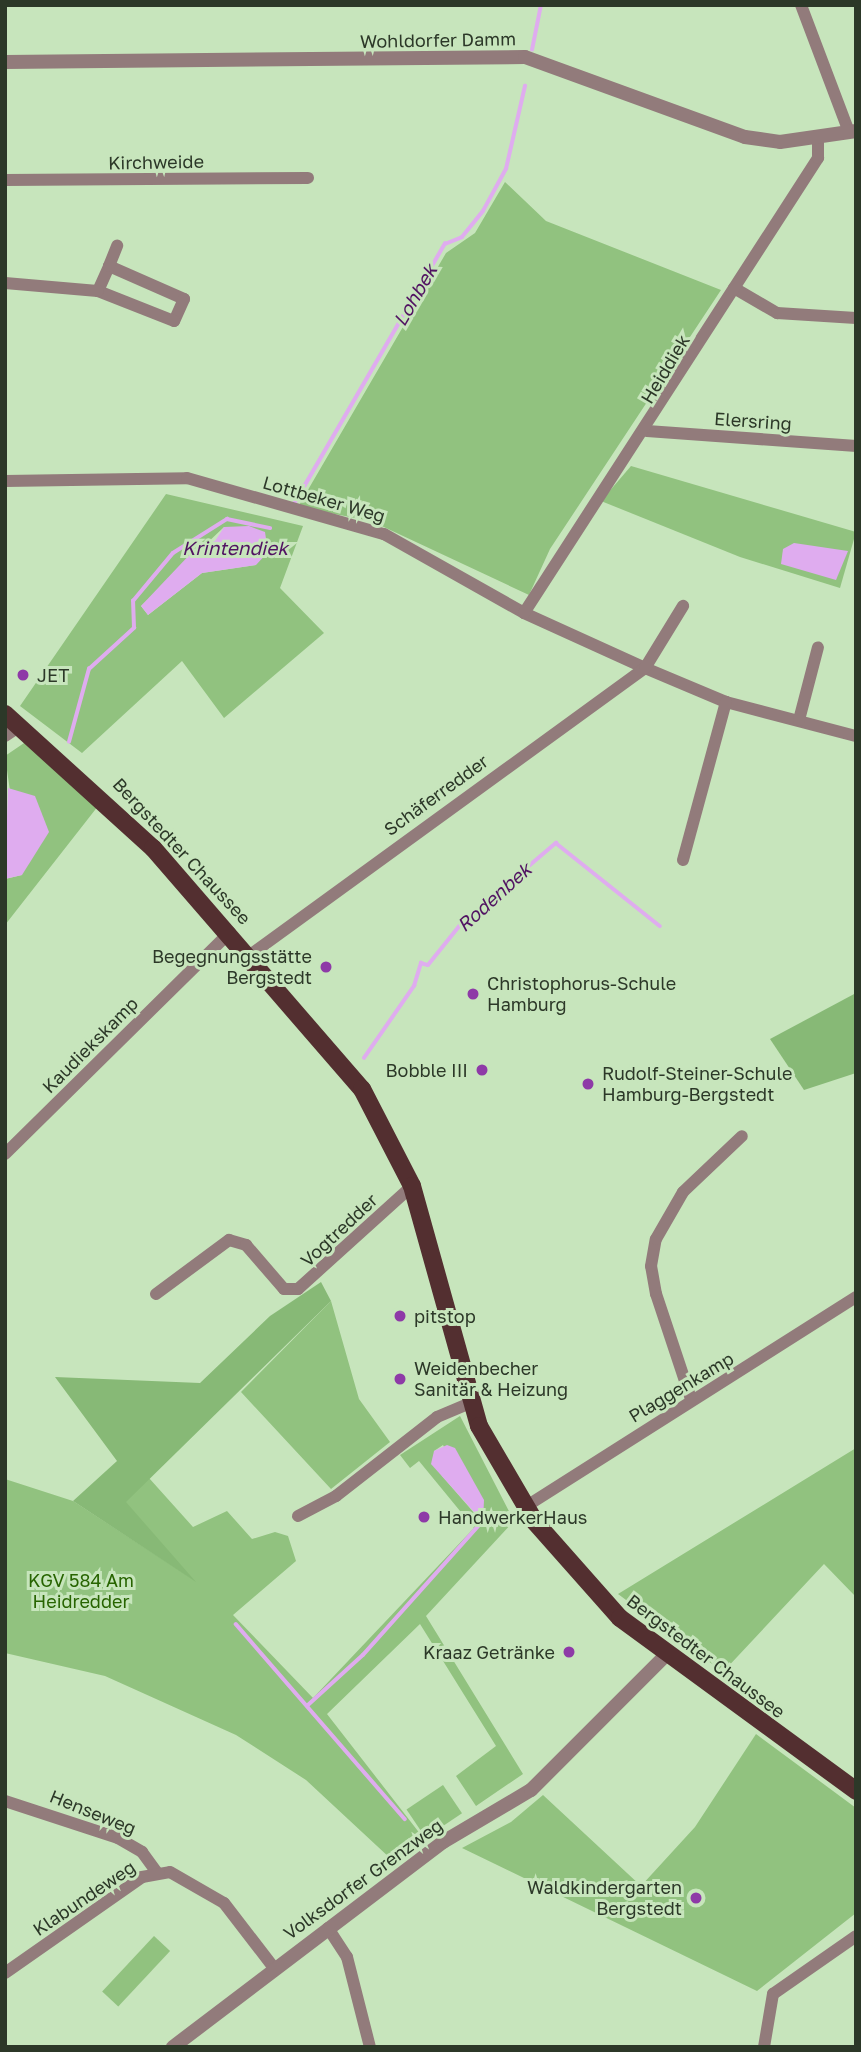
<!DOCTYPE html>
<html>
<head>
<meta charset="utf-8">
<style>
	body { margin:0 }
	#map { position:relative; width:861px; height:2052px; overflow:hidden; background:#c7e5bc; font-family:"Golos Text",sans-serif }
	div>[style] { position:absolute }
	[style*='--x'] { left:calc(var(--x)*1px); top:calc(var(--y)*1px); width:calc(var(--w)*1px); rotate:calc(var(--a)*1deg) }
	.green>* { inset:0; background:#91c27f; transform-origin:0 0 }
	.forest>* { inset:0; background:#87b976 }
	.water>* { inset:0; background:#dfacef }
	.stream>* { height:3.5px; margin:-1.75px; padding:0 1.75px; transform-origin:1.75px; border-radius:1.75px; background:#dfacef }
	.minor>* { height:12px; margin:-6px; padding:0 6px; transform-origin:6px; border-radius:6px; background:#927b7b }
	.tertiary>* { height:14px; margin:-7px; padding:0 7px; transform-origin:7px; border-radius:7px; background:#927b7b }
	.primary>* { height:18px; margin:-9px; padding:0 9px; transform-origin:9px; border-radius:9px; background:#532f30 }
	.dots>* { width:19px; height:19px; translate:-50% -50%; box-sizing:border-box; border:4px solid #c7e5bc; border-radius:50% }
	span { translate:-50% -50%; white-space:nowrap; text-align:center; line-height:1.15; -webkit-text-stroke:6px #c7e5bc; paint-order:stroke }
	.street-label { font-size:18px; color:#2c3828 }
	.poi-label { font-size:18px; color:#2c3828 }
	.left { translate:0 -50%; text-align:left }
	.right { translate:-100% -50%; text-align:right }
	.park-label { font-size:18px; color:#276400 }
	.water-label { font-size:19px; color:#511362; font-style:italic }
	.frame { position:absolute; inset:0; border:7px solid #2c3828; pointer-events:none }
</style>
</head>
<body>
<div id="map">
	<div class="green">
		<i style="clip-path:polygon(505px 182px,546px 221px,721px 290px,550px 549px,529px 595px,371px 521px,298px 507px,446px 253px,475px 233px)"></i>
		<i style="clip-path:polygon(631px 466px,856px 532px,840px 588px,740px 557px,601px 501px)"></i>
		<i style="clip-path:polygon(evenodd,166px 494px,303px 526px,280px 588px,324px 633px,224px 718px,182px 661px,82px 753px,20px 706px,166px 494px,224px 527px,256px 565px,202px 573px,148px 615px,141px 606px,224px 527px)"></i>
		<i style="clip-path:polygon(30px 739px,102px 801px,5px 925px,5px 879px,22px 875px,5px 756px)"></i>
		<i style="clip-path:polygon(331px 1301px,359px 1399px,390px 1442px,331px 1489px,241px 1392px)"></i>
		<i style="clip-path:polygon(evenodd,460px 1416px,514px 1521px,426px 1616px,523px 1774px,476px 1806px,456px 1776px,496px 1746px,420px 1624px,327px 1714px,421px 1835px,391px 1859px,306px 1780px,236px 1735px,105px 1676px,5px 1653px,5px 1479px,73px 1501px,191px 1578px,125px 1502px,149px 1478px,193px 1527px,227px 1511px,252px 1539px,275px 1532px,288px 1536px,296px 1561px,233px 1615px,313px 1698px,474px 1528px,419px 1461px,410px 1468px,400px 1455px,460px 1416px,443px 1445px,482px 1522px,442px 1476px,434px 1451px,443px 1445px)"></i>
		<i style="clip-path:polygon(856px 1448px,856px 1597px,824px 1564px,723px 1672px,618px 1594px)"></i>
		<i style="clip-path:polygon(756px 1734px,856px 1808px,856px 1913px,757px 1991px,462px 1848px,511px 1822px,543px 1795px,641px 1886px,695px 1827px)"></i>
		<i style="left:443px;top:1785px;width:34px;height:44px;rotate:56deg"></i>
		<i style="left:154px;top:1936px;width:22px;height:76px;rotate:43deg"></i>
	</div>
	<div class="forest">
		<i style="clip-path:polygon(856px 993px,856px 1073px,804px 1090px,770px 1039px)"></i>
		<i style="clip-path:polygon(321px 1282px,331px 1301px,126px 1502px,196px 1582px,73px 1501px,117px 1461px,55px 1377px,200px 1383px,270px 1316px)"></i>
	</div>
	<div class="water">
		<i style="clip-path:polygon(249px 526px,265px 532px,268px 552px,256px 565px,202px 573px,148px 615px,141px 606px,195px 549px,215px 541px,224px 527px)"></i>
		<i style="clip-path:polygon(794px 543px,848px 551px,836px 580px,781px 564px,783px 549px)"></i>
		<i style="clip-path:polygon(8px 788px,35px 796px,49px 832px,22px 875px,5px 879px)"></i>
		<i style="clip-path:polygon(447px 1445px,455px 1448px,484px 1500px,483px 1522px,431px 1464px,434px 1451px)"></i>
	</div>
	<div class="stream">
		<i style="--x:532;--y:50;--w:46;--a:-78.7"></i>
		<i style="--x:294;--y:504;--w:301;--a:-59.9"></i>
		<i style="--x:445;--y:244;--w:18;--a:-22"></i>
		<i style="--x:462;--y:237;--w:33;--a:-51"></i>
		<i style="--x:483;--y:211;--w:48;--a:-61.3"></i>
		<i style="--x:506;--y:169;--w:85;--a:-77.1"></i>
		<i style="--x:69;--y:742;--w:76;--a:-74.7"></i>
		<i style="--x:89;--y:669;--w:61;--a:-42.3"></i>
		<i style="--x:134;--y:628;--w:27;--a:-92"></i>
		<i style="--x:133;--y:601;--w:62;--a:-50.2"></i>
		<i style="--x:173;--y:553;--w:64;--a:-32.2"></i>
		<i style="--x:227;--y:519;--w:44;--a:11.8"></i>
		<i style="--x:364;--y:1058;--w:88;--a:-55.2"></i>
		<i style="--x:414;--y:986;--w:24;--a:-73"></i>
		<i style="--x:421;--y:963;--w:7;--a:16"></i>
		<i style="--x:428;--y:965;--w:53;--a:-51.2"></i>
		<i style="--x:461;--y:924;--w:125;--a:-40.5"></i>
		<i style="--x:556;--y:843;--w:133;--a:38.6"></i>
		<i style="--x:236;--y:1624;--w:258;--a:49.1"></i>
		<i style="--x:308;--y:1705;--w:74;--a:-42.3"></i>
		<i style="--x:363;--y:1655;--w:178;--a:-48.2"></i>
	</div>
	<div class="minor">
		<i style="--x:801;--y:5;--w:136;--a:69.3"></i>
		<i style="--x:5;--y:180;--w:303;--a:-0.4"></i>
		<i style="--x:109;--y:266;--w:82;--a:23.7"></i>
		<i style="--x:184;--y:299;--w:24;--a:114"></i>
		<i style="--x:174;--y:321;--w:82;--a:-158.5"></i>
		<i style="--x:98;--y:291;--w:27;--a:-66"></i>
		<i style="--x:109;--y:266;--w:22;--a:-68"></i>
		<i style="--x:5;--y:283;--w:93;--a:4.9"></i>
		<i style="--x:734;--y:288;--w:50;--a:30.2"></i>
		<i style="--x:777;--y:313;--w:79;--a:3.6"></i>
		<i style="--x:647;--y:431;--w:210;--a:4.1"></i>
		<i style="--x:5;--y:481;--w:182;--a:-0.9"></i>
		<i style="--x:187;--y:478;--w:205;--a:15.9"></i>
		<i style="--x:384;--y:534;--w:161;--a:29.4"></i>
		<i style="--x:524;--y:613;--w:133;--a:24.4"></i>
		<i style="--x:645;--y:668;--w:88;--a:22.8"></i>
		<i style="--x:726;--y:702;--w:134;--a:14.7"></i>
		<i style="--x:524;--y:613;--w:542;--a:-57.13"></i>
		<i style="--x:818;--y:158;--w:21;--a:-90"></i>
		<i style="--x:799;--y:720;--w:75;--a:-75.4"></i>
		<i style="--x:5;--y:736;--w:18;--a:-34"></i>
		<i style="--x:683;--y:860;--w:164;--a:-74.8"></i>
		<i style="--x:250;--y:955;--w:488;--a:-36"></i>
		<i style="--x:645;--y:668;--w:73;--a:-58.5"></i>
		<i style="--x:5;--y:1154;--w:316;--a:-44.6"></i>
		<i style="--x:156;--y:1294;--w:91;--a:-36.5"></i>
		<i style="--x:229;--y:1240;--w:18;--a:16"></i>
		<i style="--x:246;--y:1245;--w:58;--a:49.2"></i>
		<i style="--x:284;--y:1289;--w:14;--a:0"></i>
		<i style="--x:298;--y:1289;--w:154;--a:-42.1"></i>
		<i style="--x:691;--y:1399;--w:111;--a:-108.4"></i>
		<i style="--x:656;--y:1294;--w:28;--a:-100"></i>
		<i style="--x:651;--y:1266;--w:27;--a:-80"></i>
		<i style="--x:656;--y:1239;--w:54;--a:-60.1"></i>
		<i style="--x:683;--y:1192;--w:81;--a:-43.5"></i>
		<i style="--x:525;--y:1507;--w:392;--a:-32.4"></i>
		<i style="--x:298;--y:1516;--w:43;--a:-27.8"></i>
		<i style="--x:336;--y:1496;--w:128;--a:-38"></i>
		<i style="--x:437;--y:1417;--w:38;--a:-23"></i>
		<i style="--x:5;--y:1801;--w:119;--a:18.1"></i>
		<i style="--x:118;--y:1838;--w:28;--a:30"></i>
		<i style="--x:142;--y:1852;--w:26;--a:54"></i>
		<i style="--x:328;--y:1928;--w:35;--a:57"></i>
		<i style="--x:347;--y:1957;--w:93;--a:75.7"></i>
		<i style="--x:5;--y:1973;--w:167;--a:-35"></i>
		<i style="--x:142;--y:1877;--w:28;--a:-10"></i>
		<i style="--x:170;--y:1872;--w:62;--a:29.9"></i>
		<i style="--x:224;--y:1903;--w:82;--a:52.4"></i>
		<i style="--x:764;--y:2047;--w:54;--a:-80.4"></i>
		<i style="--x:773;--y:1994;--w:101;--a:-34.9"></i>
	</div>
	<div class="tertiary">
		<i style="--x:5;--y:62;--w:520;--a:-0.55"></i>
		<i style="--x:525;--y:57;--w:234;--a:20"></i>
		<i style="--x:745;--y:137;--w:35;--a:8"></i>
		<i style="--x:780;--y:142;--w:77;--a:-8.2"></i>
		<i style="--x:173;--y:2047;--w:339;--a:-37.2"></i>
		<i style="--x:443;--y:1842;--w:102;--a:-30.6"></i>
		<i style="--x:531;--y:1790;--w:190;--a:-45"></i>
	</div>
	<div class="primary">
		<i style="--x:5;--y:714;--w:200;--a:42.2"></i>
		<i style="--x:153;--y:848;--w:319;--a:49.1"></i>
		<i style="--x:362;--y:1089;--w:109;--a:62.7"></i>
		<i style="--x:412;--y:1186;--w:249;--a:74.4"></i>
		<i style="--x:479;--y:1426;--w:111;--a:59.7"></i>
		<i style="--x:535;--y:1522;--w:128;--a:48.5"></i>
		<i style="--x:620;--y:1618;--w:293;--a:36.2"></i>
	</div>
	<div class="dots">
		<i style="left:23px;top:675px;background:#8e3aa7"></i>
		<i style="left:326px;top:967px;background:#8e3aa7"></i>
		<i style="left:473px;top:994px;background:#8e3aa7"></i>
		<i style="left:482px;top:1070px;background:#8e3aa7"></i>
		<i style="left:588px;top:1084px;background:#8e3aa7"></i>
		<i style="left:400px;top:1316px;background:#8e3aa7"></i>
		<i style="left:400px;top:1379px;background:#8e3aa7"></i>
		<i style="left:424px;top:1517px;background:#8e3aa7"></i>
		<i style="left:569px;top:1652px;background:#8e3aa7"></i>
		<i style="left:696px;top:1898px;background:#8e3aa7"></i>
	</div>
	<div class="street-label">
		<span style="left:438px;top:40px;rotate:-1deg">Wohldorfer Damm</span>
		<span style="left:156px;top:162px;rotate:-1deg">Kirchweide</span>
		<span style="left:665px;top:369px;rotate:-59deg">Heiddiek</span>
		<span style="left:753px;top:421px;rotate:4deg">Elersring</span>
		<span style="left:324px;top:499px;rotate:16deg">Lottbeker Weg</span>
		<span style="left:436px;top:795px;rotate:-36deg">Schäferredder</span>
		<span style="left:182px;top:851px;rotate:47deg">Bergstedter Chaussee</span>
		<span style="left:90px;top:1045px;rotate:-45deg">Kaudiekskamp</span>
		<span style="left:339px;top:1230px;rotate:-43deg">Vogtredder</span>
		<span style="left:681px;top:1387px;rotate:-31deg">Plaggenkamp</span>
		<span style="left:706px;top:1656px;rotate:37deg">Bergstedter Chaussee</span>
		<span style="left:93px;top:1812px;rotate:22deg">Henseweg</span>
		<span style="left:363px;top:1879px;rotate:-36deg">Volksdorfer Grenzweg</span>
		<span style="left:84px;top:1898px;rotate:-34deg">Klabundeweg</span>
	</div>
	<div class="poi-label">
		<span class="left" style="left:37px;top:675px">JET</span>
		<span class="right" style="left:312px;top:967px">Begegnungsstätte<br>Bergstedt</span>
		<span class="left" style="left:487px;top:994px">Christophorus-Schule<br>Hamburg</span>
		<span class="right" style="left:468px;top:1070px">Bobble III</span>
		<span class="left" style="left:602px;top:1084px">Rudolf-Steiner-Schule<br>Hamburg-Bergstedt</span>
		<span class="left" style="left:414px;top:1316px">pitstop</span>
		<span class="left" style="left:414px;top:1379px">Weidenbecher<br>Sanitär &amp; Heizung</span>
		<span class="left" style="left:438px;top:1517px">HandwerkerHaus</span>
		<span class="right" style="left:555px;top:1652px">Kraaz Getränke</span>
		<span class="right" style="left:682px;top:1898px">Waldkindergarten<br>Bergstedt</span>
	</div>
	<div class="park-label">
		<span style="left:81px;top:1591px">KGV 584 Am<br>Heidredder</span>
	</div>
	<div class="water-label">
		<span style="left:415px;top:295px;rotate:-60deg">Lohbek</span>
		<span style="left:235px;top:548px">Krintendiek</span>
		<span style="left:494px;top:897px;rotate:-42deg">Rodenbek</span>
	</div>
	<div class="frame"></div>
</div>
</body>
</html>
